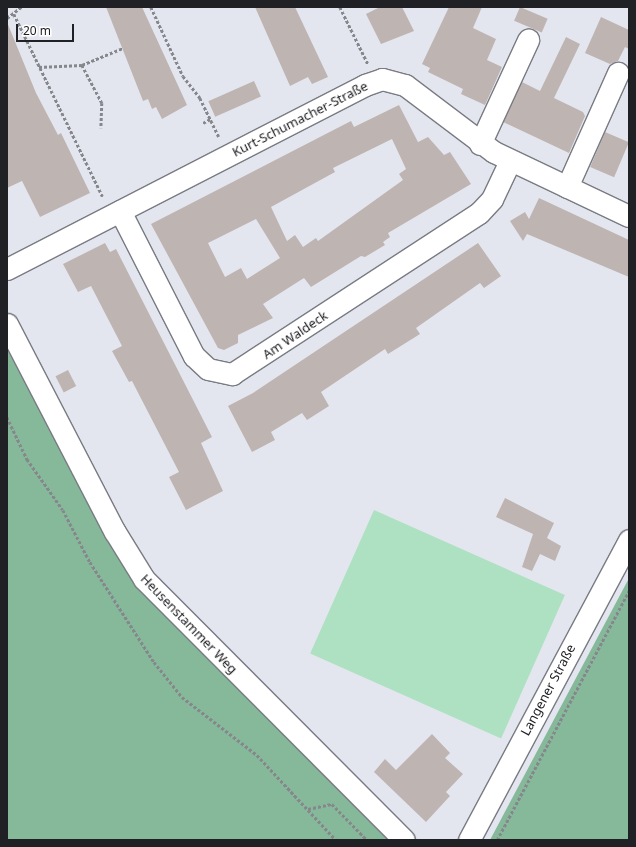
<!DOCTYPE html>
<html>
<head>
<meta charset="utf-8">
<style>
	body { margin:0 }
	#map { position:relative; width:636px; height:847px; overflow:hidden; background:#e4e6ef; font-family:"Noto Sans",sans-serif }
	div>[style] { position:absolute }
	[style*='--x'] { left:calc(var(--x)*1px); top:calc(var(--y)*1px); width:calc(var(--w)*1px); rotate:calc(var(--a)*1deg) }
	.green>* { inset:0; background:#aee1c1; transform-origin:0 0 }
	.forest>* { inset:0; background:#85b999 }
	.building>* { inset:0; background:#beb4b1; transform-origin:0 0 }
	.path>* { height:2.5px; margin-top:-1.25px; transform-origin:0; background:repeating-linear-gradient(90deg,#85878d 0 3px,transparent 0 5px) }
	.roads { filter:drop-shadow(1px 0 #797b83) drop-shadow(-1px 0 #797b83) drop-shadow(0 1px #797b83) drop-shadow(0 -1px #797b83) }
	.minor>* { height:21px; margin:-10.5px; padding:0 10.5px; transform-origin:10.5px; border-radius:10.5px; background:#fff }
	span { translate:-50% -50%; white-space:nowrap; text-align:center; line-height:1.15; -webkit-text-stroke:3px #fff; paint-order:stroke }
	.street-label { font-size:13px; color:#202124 }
	.frame { position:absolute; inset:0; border:8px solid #202124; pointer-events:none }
	.scale { position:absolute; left:16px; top:24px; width:58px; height:18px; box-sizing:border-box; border:2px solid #202124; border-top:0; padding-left:5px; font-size:12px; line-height:14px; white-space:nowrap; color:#202124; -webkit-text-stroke:3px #fff; paint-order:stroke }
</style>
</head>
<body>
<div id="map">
	<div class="green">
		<i style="left:374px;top:510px;width:209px;height:157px;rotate:24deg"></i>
	</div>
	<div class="forest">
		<i style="clip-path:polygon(7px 347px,123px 565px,390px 840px,7px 840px)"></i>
		<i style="clip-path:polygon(629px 579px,629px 840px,490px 840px,628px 580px)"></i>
	</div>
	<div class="building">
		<i style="clip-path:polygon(106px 7px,142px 7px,187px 105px,162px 119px,156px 107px,152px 109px,148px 99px,143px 101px)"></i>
		<i style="clip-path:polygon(255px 7px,295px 7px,328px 77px,312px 84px,308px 77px,290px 86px)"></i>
		<i style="clip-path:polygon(380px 7px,402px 7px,414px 31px,381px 44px,366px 14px)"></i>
		<i style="clip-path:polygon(449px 7px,482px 7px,473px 28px,496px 39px,487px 60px,502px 67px,485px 105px,461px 94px,463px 89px,428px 72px,430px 68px,422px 64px)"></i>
		<i style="left:520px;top:7px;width:30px;height:15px;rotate:23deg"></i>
		<i style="clip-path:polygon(601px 17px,629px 30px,629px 49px,625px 47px,618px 61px,610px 64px,585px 53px)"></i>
		<i style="clip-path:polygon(7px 22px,36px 93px,58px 135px,61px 133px,90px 193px,40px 217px,22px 181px,7px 188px)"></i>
		<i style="clip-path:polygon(566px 37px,580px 44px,554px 98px,583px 112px,585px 116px,569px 153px,503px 122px,522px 82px,540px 91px)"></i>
		<i style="left:254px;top:81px;width:17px;height:50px;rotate:66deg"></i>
		<i style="clip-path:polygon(evenodd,399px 105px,418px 142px,428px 137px,444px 155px,450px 152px,471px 184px,388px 233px,390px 237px,383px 242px,385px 245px,365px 257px,361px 256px,311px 287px,304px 278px,263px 304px,273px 318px,238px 335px,238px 343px,224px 350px,218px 348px,151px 224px,351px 121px,354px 127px,399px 105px,392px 139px,406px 169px,399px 174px,403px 180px,318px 241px,316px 238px,303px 247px,295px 235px,287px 241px,271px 207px,335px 172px,333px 168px,392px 139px,399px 105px,256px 219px,280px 258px,247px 279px,241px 268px,225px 277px,208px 243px,256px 219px)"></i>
		<i style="left:605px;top:132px;width:26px;height:38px;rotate:23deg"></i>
		<i style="clip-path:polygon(539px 198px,629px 240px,629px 277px,527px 234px,523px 241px,510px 221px,525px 212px,529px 219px)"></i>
		<i style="clip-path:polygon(105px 243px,110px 252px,116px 249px,212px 437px,201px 443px,223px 491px,186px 510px,169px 477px,179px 472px,132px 381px,129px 382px,112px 351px,122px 346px,91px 286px,78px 292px,63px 264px)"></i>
		<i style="clip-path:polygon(478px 243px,501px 276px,484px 288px,480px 283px,416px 328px,420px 334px,388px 354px,385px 349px,321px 392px,329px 406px,307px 420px,302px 413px,271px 432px,275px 440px,252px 452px,228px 406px,253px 393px)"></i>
		<i style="left:68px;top:370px;width:18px;height:14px;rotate:63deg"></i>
		<i style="clip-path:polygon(505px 498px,554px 523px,547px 538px,561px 546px,555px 561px,540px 554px,532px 571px,522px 567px,533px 534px,496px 517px)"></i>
		<i style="clip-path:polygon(432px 734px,450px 753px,445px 758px,463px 774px,446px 792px,450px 796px,426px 822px,374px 772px,385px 759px,396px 770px)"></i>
	</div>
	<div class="path">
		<i style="--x:151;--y:7;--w:76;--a:65.1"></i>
		<i style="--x:183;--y:76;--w:28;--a:52"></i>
		<i style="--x:200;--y:98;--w:43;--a:64"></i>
		<i style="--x:340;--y:7;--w:64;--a:63.8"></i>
		<i style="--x:14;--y:14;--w:203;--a:64.1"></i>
		<i style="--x:7;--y:18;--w:18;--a:-38"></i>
		<i style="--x:82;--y:65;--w:43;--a:62.2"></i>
		<i style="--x:102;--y:103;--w:25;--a:92"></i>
		<i style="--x:39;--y:67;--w:43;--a:-2.7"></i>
		<i style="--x:82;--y:65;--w:44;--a:-22.5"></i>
		<i style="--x:203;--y:123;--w:8;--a:-30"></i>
		<i style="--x:7;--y:417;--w:47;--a:64.5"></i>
		<i style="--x:27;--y:459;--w:62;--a:54.8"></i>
		<i style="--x:63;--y:510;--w:59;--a:62.6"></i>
		<i style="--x:90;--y:562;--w:119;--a:57.4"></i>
		<i style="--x:154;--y:662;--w:45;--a:51.3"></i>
		<i style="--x:182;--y:697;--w:95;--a:37.7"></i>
		<i style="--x:257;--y:755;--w:116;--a:47.1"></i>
		<i style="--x:308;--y:809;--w:25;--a:-12"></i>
		<i style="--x:332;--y:804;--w:50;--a:45.8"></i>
		<i style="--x:497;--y:840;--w:282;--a:-62.1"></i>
	</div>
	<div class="roads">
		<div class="minor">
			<i style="--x:480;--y:144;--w:115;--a:-65.2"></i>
			<i style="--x:567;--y:187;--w:125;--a:-65.9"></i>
			<i style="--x:120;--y:211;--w:163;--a:63"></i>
			<i style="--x:194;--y:356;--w:19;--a:43"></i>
			<i style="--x:208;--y:369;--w:25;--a:12"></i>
			<i style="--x:232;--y:374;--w:295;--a:-33.1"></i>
			<i style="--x:479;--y:213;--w:19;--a:-47"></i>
			<i style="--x:492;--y:199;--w:42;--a:-64.7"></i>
			<i style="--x:7;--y:269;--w:403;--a:-27.2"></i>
			<i style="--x:365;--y:85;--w:18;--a:-19"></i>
			<i style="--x:382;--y:79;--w:24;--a:15"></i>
			<i style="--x:405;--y:85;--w:111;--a:37"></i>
			<i style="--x:494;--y:152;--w:149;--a:25.4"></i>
			<i style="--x:7;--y:324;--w:234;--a:62.6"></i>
			<i style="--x:115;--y:532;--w:55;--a:58.3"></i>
			<i style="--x:144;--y:579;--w:368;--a:45.1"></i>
			<i style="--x:469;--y:840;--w:340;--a:-61.9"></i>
		</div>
	</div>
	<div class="street-label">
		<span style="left:300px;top:119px;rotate:-27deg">Kurt-Schumacher-Straße</span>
		<span style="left:295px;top:335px;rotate:-34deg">Am Waldeck</span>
		<span style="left:189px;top:624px;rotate:46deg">Heusenstammer Weg</span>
		<span style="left:548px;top:690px;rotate:-62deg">Langener Straße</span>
	</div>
	<div class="frame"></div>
	<div class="scale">20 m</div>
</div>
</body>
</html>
